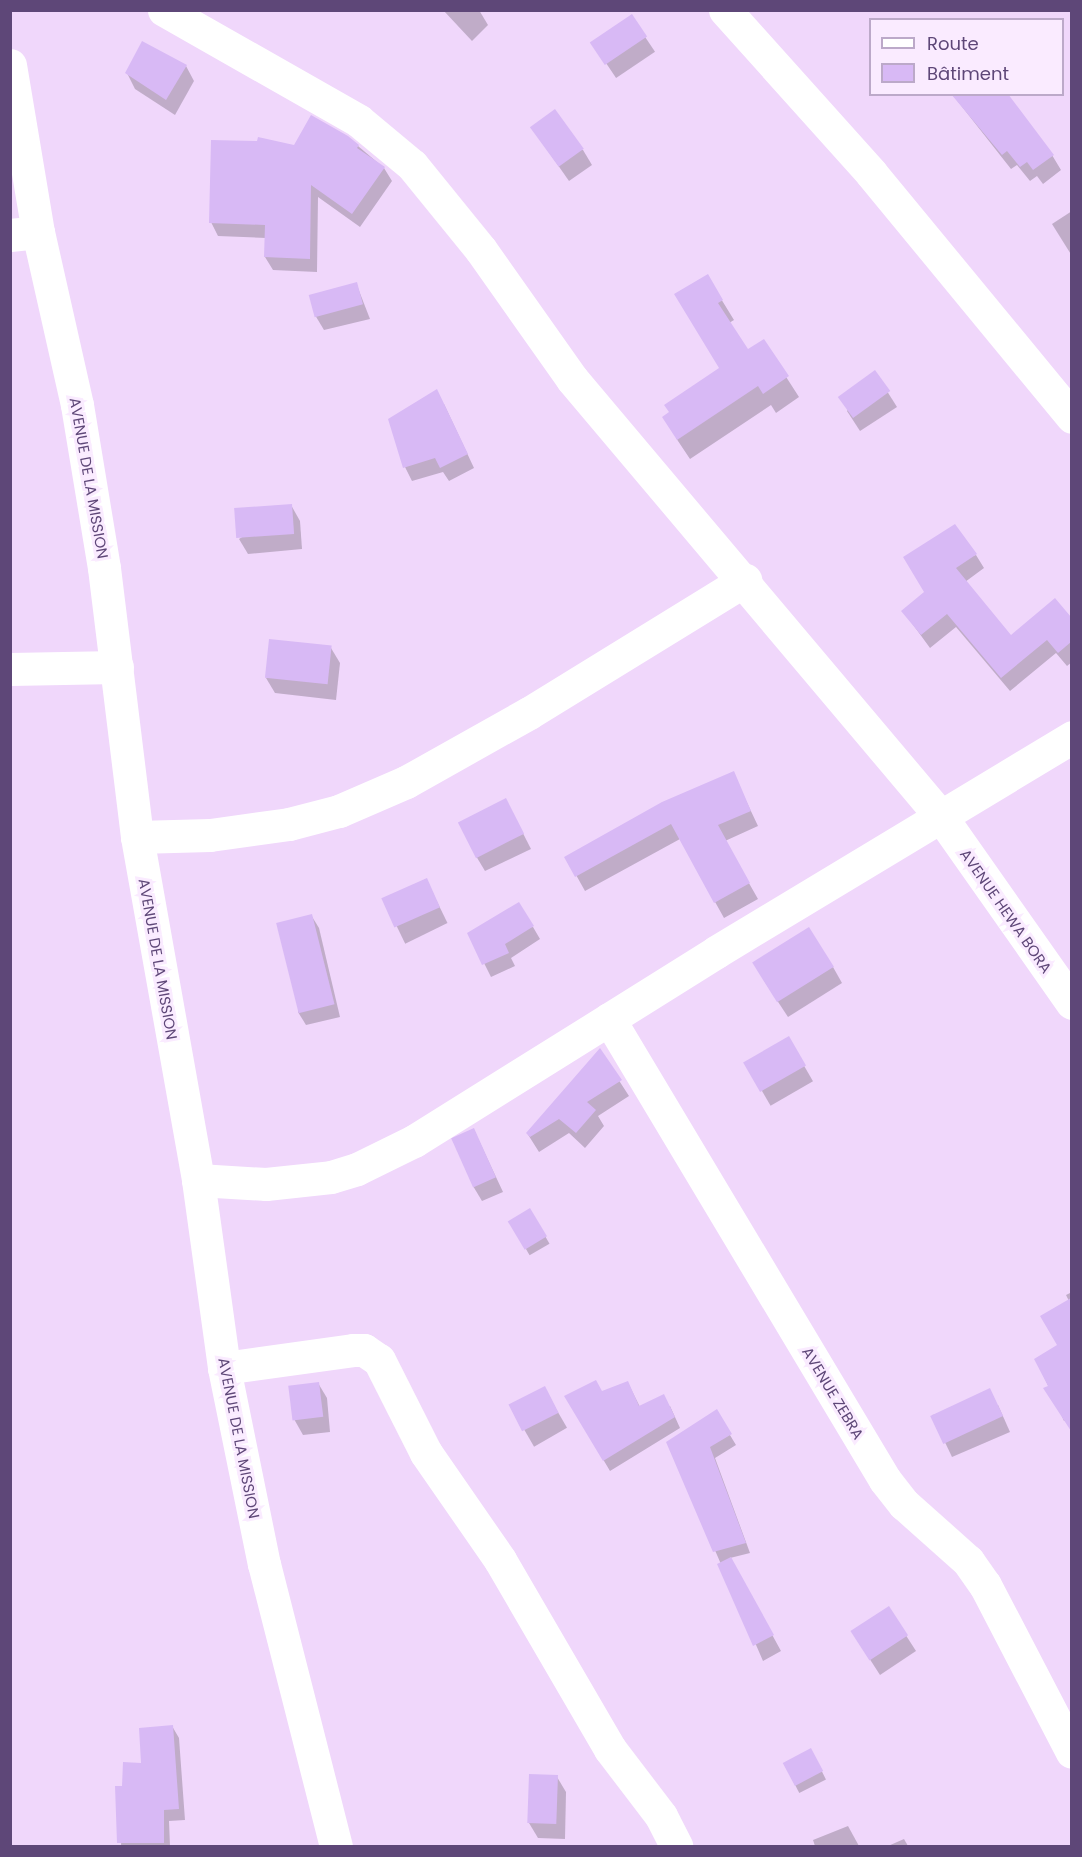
<!DOCTYPE html>
<html>
<head>
<meta charset="utf-8">
<style>
	body { margin:0 }
	#map { position:relative; width:1082px; height:1857px; overflow:hidden; background:#f7e3fe; font-family:Poppins,sans-serif }
	div>[style] { position:absolute }
	[style*='--x'] { left:calc(var(--x)*1px); top:calc(var(--y)*1px); width:calc(var(--w)*1px); rotate:calc(var(--a)*1deg) }
	.residential>* { inset:0; background:#f0d7fb }
	.shadow>* { inset:0; background:#0003; transform-origin:0 0 }
	.building>* { inset:0; background:#d8b9f5; transform-origin:0 0 }
	.minor>* { height:33px; margin:-16.5px; padding:0 16.5px; transform-origin:16.5px; border-radius:16.5px; background:#fff }
	span { translate:-50% -50%; white-space:nowrap; text-align:center; line-height:1.15; -webkit-text-stroke:6px #faebff; paint-order:stroke }
	.street-label { font-size:15px; color:#5e4778 }
	.frame { position:absolute; inset:0; border:12px solid #5e4778; pointer-events:none }
	.legend { position:absolute; left:869px; top:18px; width:195px; height:78px; box-sizing:border-box; background:#faebff; border:2px solid #bca9c9; margin:0; padding:8px 10px; list-style:none; font-size:18px; color:#5e4778 }
	.legend li { display:flex; align-items:center; gap:12px; height:30px }
	.legend b { width:30px; border:2px solid #bca9c9 }
</style>
</head>
<body>
<div id="map">
	<div class="residential">
		<i style="clip-path:polygon(evenodd,11px 11px,1071px 11px,1071px 1846px,11px 1846px,11px 11px,870px 20px,1062px 20px,1062px 94px,870px 94px,870px 20px)"></i>
	</div>
	<div class="shadow">
		<i style="clip-path:polygon(443px 10px,479px 10px,488px 25px,472px 41px)"></i>
		<i style="left:631px;top:16px;width:43px;height:47px;rotate:56deg"></i>
		<i style="clip-path:polygon(186px 66px,194px 81px,175px 115px,135px 89px,127px 73px)"></i>
		<i style="clip-path:polygon(952px 94px,1052px 155px,1061px 170px,1043px 184px,1037px 176px,1030px 181px,1017px 165px,1011px 169px)"></i>
		<i style="clip-path:polygon(532px 128px,583px 150px,592px 165px,569px 181px)"></i>
		<i style="clip-path:polygon(358px 146px,384px 168px,392px 181px,360px 227px,318px 197px,317px 272px,273px 270px,265px 257px,266px 238px,218px 236px,211px 222px,295px 147px)"></i>
		<i style="clip-path:polygon(1072px 211px,1072px 256px,1052px 224px)"></i>
		<i style="clip-path:polygon(707px 276px,734px 320px,729px 323px,748px 351px,763px 341px,799px 397px,776px 413px,771px 405px,690px 459px,676px 438px,720px 369px)"></i>
		<i style="clip-path:polygon(356px 283px,370px 319px,324px 330px,315px 315px)"></i>
		<i style="clip-path:polygon(875px 372px,897px 407px,860px 431px,847px 411px)"></i>
		<i style="clip-path:polygon(444px 404px,474px 468px,449px 481px,443px 472px,412px 481px,405px 467px)"></i>
		<i style="clip-path:polygon(291px 505px,300px 521px,302px 549px,248px 554px,239px 539px)"></i>
		<i style="clip-path:polygon(976px 555px,984px 568px,965px 582px,1011px 637px,1055px 600px,1072px 619px,1072px 662px,1067px 666px,1056px 653px,1010px 691px,956px 627px,930px 648px,903px 611px,926px 592px,913px 572px)"></i>
		<i style="clip-path:polygon(331px 648px,340px 663px,336px 700px,275px 693px,266px 678px)"></i>
		<i style="clip-path:polygon(733px 773px,758px 826px,725px 841px,758px 899px,724px 918px,680px 839px,585px 891px,566px 857px)"></i>
		<i style="clip-path:polygon(506px 800px,531px 849px,485px 871px,476px 856px)"></i>
		<i style="left:426px;top:879px;width:49px;height:47px;rotate:64deg"></i>
		<i style="clip-path:polygon(311px 915px,319px 928px,340px 1017px,306px 1025px,298px 1012px)"></i>
		<i style="clip-path:polygon(533px 927px,540px 939px,511px 958px,515px 966px,491px 977px,469px 933px)"></i>
		<i style="clip-path:polygon(833px 967px,842px 983px,788px 1017px,763px 979px)"></i>
		<i style="left:788px;top:1038px;width:50px;height:49px;rotate:60deg"></i>
		<i style="clip-path:polygon(600px 1051px,629px 1096px,598px 1116px,604px 1126px,585px 1148px,569px 1133px,539px 1152px,527px 1133px)"></i>
		<i style="clip-path:polygon(474px 1130px,503px 1192px,482px 1201px,473px 1186px)"></i>
		<i style="left:530px;top:1210px;width:39px;height:23px;rotate:60deg"></i>
		<i style="clip-path:polygon(1072px 1292px,1072px 1417px,1064px 1421px,1036px 1359px,1059px 1346px,1069px 1301px,1066px 1295px)"></i>
		<i style="clip-path:polygon(318px 1383px,327px 1398px,330px 1432px,303px 1435px,294px 1419px)"></i>
		<i style="clip-path:polygon(628px 1383px,640px 1407px,670px 1406px,680px 1428px,610px 1471px,566px 1397px,602px 1393px)"></i>
		<i style="left:544px;top:1388px;width:46px;height:38px;rotate:60deg"></i>
		<i style="clip-path:polygon(998px 1405px,1010px 1432px,952px 1457px,932px 1415px)"></i>
		<i style="clip-path:polygon(716px 1412px,736px 1445px,715px 1458px,750px 1553px,730px 1558px,781px 1651px,763px 1661px,668px 1442px)"></i>
		<i style="clip-path:polygon(889px 1609px,916px 1651px,880px 1675px,862px 1647px)"></i>
		<i style="clip-path:polygon(172px 1726px,179px 1738px,185px 1820px,169px 1821px,170px 1846px,121px 1846px,123px 1788px)"></i>
		<i style="left:811px;top:1750px;width:33px;height:30px;rotate:63deg"></i>
		<i style="clip-path:polygon(557px 1777px,566px 1792px,565px 1839px,538px 1838px,529px 1823px)"></i>
		<i style="clip-path:polygon(848px 1826px,859px 1846px,815px 1846px,813px 1840px)"></i>
		<i style="clip-path:polygon(904px 1839px,908px 1846px,888px 1846px)"></i>
	</div>
	<div class="building">
		<i style="left:632px;top:14px;width:27px;height:51px;rotate:56deg"></i>
		<i style="clip-path:polygon(142px 41px,187px 65px,166px 100px,125px 73px)"></i>
		<i style="clip-path:polygon(951px 94px,1008px 94px,1054px 155px,1033px 170px,1027px 162px,1020px 167px,1007px 151px,1002px 155px)"></i>
		<i style="left:555px;top:109px;width:49px;height:31px;rotate:54deg"></i>
		<i style="clip-path:polygon(311px 115px,348px 136px,359px 145px,357px 148px,385px 167px,352px 214px,311px 185px,310px 259px,264px 257px,265px 225px,209px 223px,211px 140px,257px 141px,258px 137px,294px 145px)"></i>
		<i style="clip-path:polygon(708px 274px,723px 300px,718px 303px,748px 349px,764px 339px,789px 376px,763px 394px,758px 386px,677px 440px,662px 417px,669px 412px,664px 405px,719px 368px,674px 294px)"></i>
		<i style="left:357px;top:282px;width:23px;height:50px;rotate:75deg"></i>
		<i style="left:875px;top:370px;width:26px;height:46px;rotate:54deg"></i>
		<i style="clip-path:polygon(437px 389px,468px 454px,440px 468px,435px 458px,403px 468px,388px 419px)"></i>
		<i style="left:292px;top:504px;width:30px;height:58px;rotate:86deg"></i>
		<i style="clip-path:polygon(955px 524px,977px 554px,956px 568px,1011px 635px,1055px 598px,1071px 617px,1071px 642px,1058px 653px,1047px 640px,1001px 678px,947px 614px,921px 635px,901px 611px,924px 592px,903px 557px)"></i>
		<i style="left:269px;top:639px;width:63px;height:39px;rotate:6deg"></i>
		<i style="clip-path:polygon(734px 771px,751px 811px,718px 825px,750px 883px,714px 903px,671px 824px,575px 877px,564px 857px,662px 802px)"></i>
		<i style="left:506px;top:798px;width:40px;height:54px;rotate:63deg"></i>
		<i style="left:427px;top:878px;width:32px;height:50px;rotate:66deg"></i>
		<i style="clip-path:polygon(519px 902px,534px 926px,505px 944px,509px 953px,482px 965px,467px 933px)"></i>
		<i style="left:312px;top:914px;width:93px;height:37px;rotate:76deg"></i>
		<i style="left:809px;top:927px;width:47px;height:67px;rotate:58deg"></i>
		<i style="left:789px;top:1036px;width:34px;height:53px;rotate:60deg"></i>
		<i style="clip-path:polygon(600px 1048px,622px 1080px,587px 1102px,596px 1110px,576px 1133px,559px 1119px,530px 1137px,526px 1133px)"></i>
		<i style="left:474px;top:1128px;width:54px;height:25px;rotate:66deg"></i>
		<i style="left:530px;top:1208px;width:33px;height:26px;rotate:59deg"></i>
		<i style="clip-path:polygon(1071px 1298px,1071px 1431px,1043px 1388px,1048px 1386px,1034px 1359px,1057px 1345px,1040px 1316px)"></i>
		<i style="clip-path:polygon(596px 1380px,602px 1391px,628px 1381px,639px 1406px,664px 1394px,675px 1417px,603px 1461px,564px 1396px)"></i>
		<i style="left:319px;top:1382px;width:35px;height:31px;rotate:83deg"></i>
		<i style="left:545px;top:1386px;width:30px;height:41px;rotate:63deg"></i>
		<i style="left:990px;top:1388px;width:31px;height:66px;rotate:65deg"></i>
		<i style="clip-path:polygon(717px 1409px,732px 1434px,710px 1447px,746px 1543px,713px 1552px,666px 1442px)"></i>
		<i style="clip-path:polygon(731px 1557px,774px 1635px,753px 1646px,717px 1564px)"></i>
		<i style="left:889px;top:1606px;width:35px;height:46px;rotate:57deg"></i>
		<i style="clip-path:polygon(173px 1725px,179px 1809px,164px 1810px,164px 1843px,117px 1843px,115px 1786px,122px 1786px,123px 1762px,141px 1763px,139px 1728px)"></i>
		<i style="left:811px;top:1748px;width:26px;height:32px;rotate:62deg"></i>
		<i style="left:529px;top:1774px;width:29px;height:49px;rotate:2deg"></i>
	</div>
	<div class="minor">
		<i style="--x:164;--y:10;--w:224;--a:29.6"></i>
		<i style="--x:359;--y:121;--w:69;--a:39.7"></i>
		<i style="--x:412;--y:165;--w:109;--a:50.9"></i>
		<i style="--x:481;--y:250;--w:158;--a:54.8"></i>
		<i style="--x:572;--y:379;--w:574;--a:49.87"></i>
		<i style="--x:942;--y:818;--w:226;--a:54.9"></i>
		<i style="--x:725;--y:10;--w:219;--a:48.1"></i>
		<i style="--x:871;--y:173;--w:316;--a:50.5"></i>
		<i style="--x:10;--y:65;--w:169;--a:80.5"></i>
		<i style="--x:38;--y:232;--w:177;--a:77.3"></i>
		<i style="--x:77;--y:405;--w:165;--a:80.6"></i>
		<i style="--x:104;--y:568;--w:271;--a:83"></i>
		<i style="--x:137;--y:837;--w:348;--a:79.9"></i>
		<i style="--x:198;--y:1180;--w:190;--a:82.1"></i>
		<i style="--x:224;--y:1368;--w:200;--a:78.5"></i>
		<i style="--x:264;--y:1564;--w:291;--a:75.7"></i>
		<i style="--x:10;--y:235;--w:28;--a:-6"></i>
		<i style="--x:10;--y:669;--w:107;--a:-1.1"></i>
		<i style="--x:137;--y:837;--w:73;--a:-1.6"></i>
		<i style="--x:210;--y:835;--w:80;--a:-7.9"></i>
		<i style="--x:289;--y:824;--w:52;--a:-14.6"></i>
		<i style="--x:339;--y:811;--w:73;--a:-23.4"></i>
		<i style="--x:406;--y:782;--w:141;--a:-29.3"></i>
		<i style="--x:529;--y:713;--w:254;--a:-31.6"></i>
		<i style="--x:609;--y:1019;--w:537;--a:59.09"></i>
		<i style="--x:885;--y:1480;--w:31;--a:52"></i>
		<i style="--x:904;--y:1504;--w:86;--a:41.7"></i>
		<i style="--x:968;--y:1561;--w:29;--a:55"></i>
		<i style="--x:985;--y:1585;--w:188;--a:62.5"></i>
		<i style="--x:198;--y:1180;--w:68;--a:3.4"></i>
		<i style="--x:266;--y:1184;--w:65;--a:-6.1"></i>
		<i style="--x:331;--y:1177;--w:27;--a:-17"></i>
		<i style="--x:357;--y:1169;--w:64;--a:-26.2"></i>
		<i style="--x:414;--y:1141;--w:356;--a:-32"></i>
		<i style="--x:716;--y:952;--w:416;--a:-31.1"></i>
		<i style="--x:224;--y:1368;--w:130;--a:-7.9"></i>
		<i style="--x:353;--y:1350;--w:11;--a:0"></i>
		<i style="--x:364;--y:1350;--w:18;--a:34"></i>
		<i style="--x:379;--y:1360;--w:104;--a:63.2"></i>
		<i style="--x:426;--y:1453;--w:130;--a:55.3"></i>
		<i style="--x:500;--y:1560;--w:219;--a:59.8"></i>
		<i style="--x:610;--y:1749;--w:84;--a:52.7"></i>
		<i style="--x:661;--y:1816;--w:34;--a:63"></i>
	</div>
	<div class="street-label">
		<span style="left:89px;top:478px;rotate:80deg">AVENUE DE LA MISSION</span>
		<span style="left:1006px;top:911px;rotate:55deg">AVENUE HEWA BORA</span>
		<span style="left:158px;top:959px;rotate:80deg">AVENUE DE LA MISSION</span>
		<span style="left:833px;top:1393px;rotate:59deg">AVENUE ZEBRA</span>
		<span style="left:239px;top:1438px;rotate:79deg">AVENUE DE LA MISSION</span>
	</div>
	<div class="frame"></div>
	<ul class="legend">
	<li><b style="height:8px;background:#fff"></b>Route</li>
	<li><b style="height:16px;background:#d8b9f5"></b>Bâtiment</li>
	</ul>
</div>
</body>
</html>
